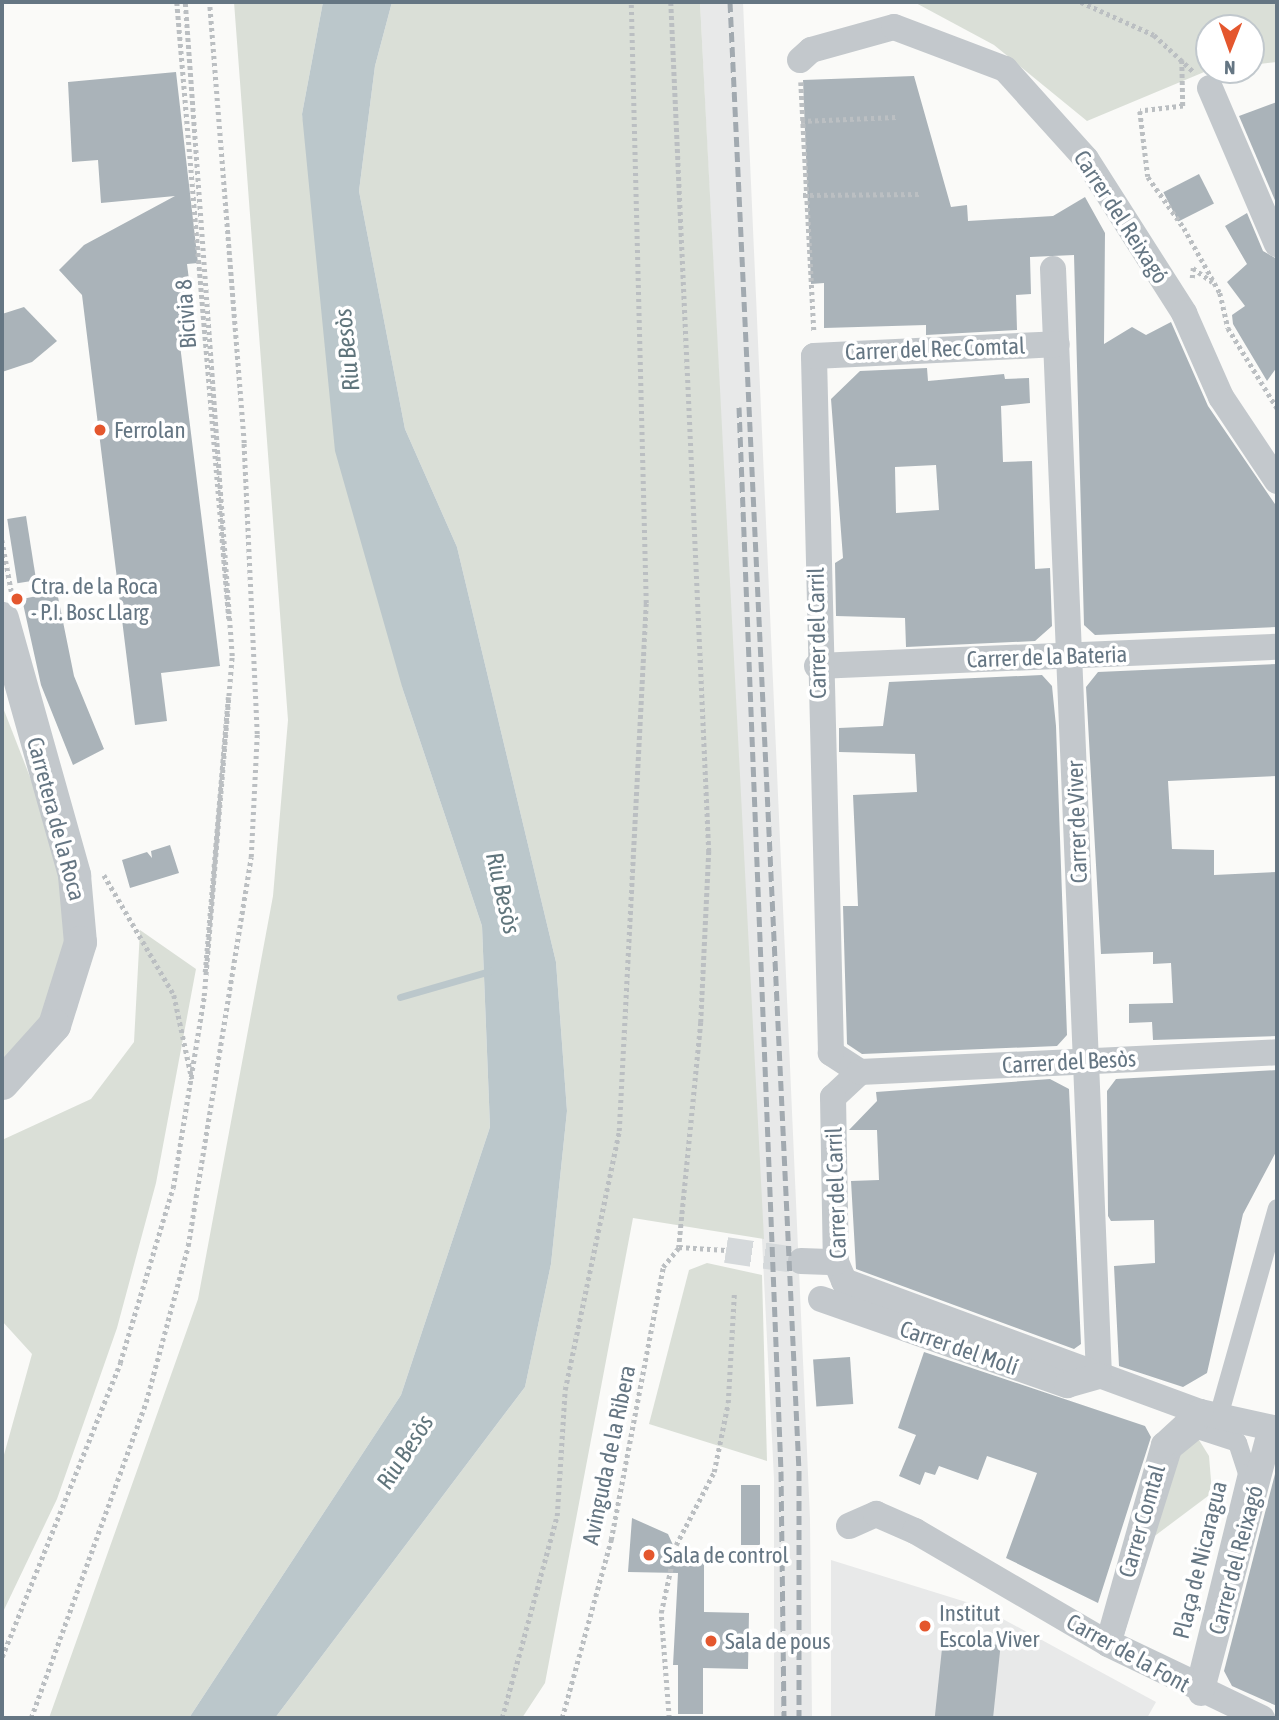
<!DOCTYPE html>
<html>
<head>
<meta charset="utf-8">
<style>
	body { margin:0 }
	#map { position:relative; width:1279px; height:1720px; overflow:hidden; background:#fafaf8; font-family:"Asap Condensed",sans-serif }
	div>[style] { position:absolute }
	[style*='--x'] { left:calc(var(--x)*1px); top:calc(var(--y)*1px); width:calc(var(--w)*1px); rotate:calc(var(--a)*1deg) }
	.built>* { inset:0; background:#e8e9e9 }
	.green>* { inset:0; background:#dadfd7 }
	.water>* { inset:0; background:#bbc7cb }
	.stream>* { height:7px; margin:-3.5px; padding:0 3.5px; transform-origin:3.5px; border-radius:3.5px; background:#bbc7cb }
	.building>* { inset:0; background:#aab3b9; transform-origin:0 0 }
	.minor-tunnel>* { height:26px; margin-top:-13px; transform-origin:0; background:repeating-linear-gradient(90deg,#d5d9db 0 26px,transparent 0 39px) }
	.path>* { height:4.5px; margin-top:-2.25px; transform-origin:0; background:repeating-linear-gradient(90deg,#bbbfc2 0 3.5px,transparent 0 7px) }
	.pedestrian>* { height:19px; margin:-9.5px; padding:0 9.5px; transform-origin:9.5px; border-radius:9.5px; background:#c3c8cc }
	.minor>* { height:26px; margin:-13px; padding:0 13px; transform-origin:13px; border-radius:13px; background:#c3c8cc }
	.tertiary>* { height:33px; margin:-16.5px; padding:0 16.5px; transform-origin:16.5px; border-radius:16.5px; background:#c3c8cc }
	.rail>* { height:5px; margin-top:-2.5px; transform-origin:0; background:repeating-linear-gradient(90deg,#a2aab0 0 10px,transparent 0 15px) }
	.dots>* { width:19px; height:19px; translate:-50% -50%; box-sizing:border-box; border:4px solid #fff; border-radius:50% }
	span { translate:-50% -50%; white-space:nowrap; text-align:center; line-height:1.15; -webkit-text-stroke:7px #fff; paint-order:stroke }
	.street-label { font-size:23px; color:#657683 }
	.poi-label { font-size:23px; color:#657683 }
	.left { translate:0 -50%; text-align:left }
	.water-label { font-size:24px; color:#60757c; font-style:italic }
	.frame { position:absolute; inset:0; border:4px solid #657683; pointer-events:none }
	.north { position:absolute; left:1195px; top:14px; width:70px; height:70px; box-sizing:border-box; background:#fff; border:2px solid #c1c8cd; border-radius:50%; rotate:181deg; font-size:19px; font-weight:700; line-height:28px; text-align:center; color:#657683 }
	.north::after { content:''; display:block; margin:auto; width:24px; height:32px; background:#e4572e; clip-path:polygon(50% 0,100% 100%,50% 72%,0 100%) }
</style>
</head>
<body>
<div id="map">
	<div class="built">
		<i style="clip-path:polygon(700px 2px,743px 2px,810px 1519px,812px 1718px,774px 1718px,774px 1479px)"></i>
		<i style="clip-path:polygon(831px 1560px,979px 1606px,1156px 1702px,1147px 1718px,831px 1718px)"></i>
	</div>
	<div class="green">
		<i style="clip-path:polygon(234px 2px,323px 2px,302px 114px,403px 690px,482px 926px,490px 1127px,401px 1395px,189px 1718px,49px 1718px,198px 1299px,273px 896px,288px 720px)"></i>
		<i style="clip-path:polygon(392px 2px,700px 2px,764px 1239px,633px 1218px,545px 1683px,522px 1718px,275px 1718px,525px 1387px,551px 1264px,567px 1111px,556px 962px,457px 547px,405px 429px,359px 191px,375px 66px)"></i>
		<i style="clip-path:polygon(914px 2px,1277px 2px,1277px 62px,1251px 65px,1251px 28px,1209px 28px,1209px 70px,1087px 121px,994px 45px)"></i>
		<i style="clip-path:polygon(2px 705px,56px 844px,83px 965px,77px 1009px,55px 1048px,2px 1077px)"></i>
		<i style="clip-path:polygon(140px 930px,196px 969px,156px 1183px,117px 1328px,57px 1499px,2px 1614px,2px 1462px,32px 1354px,2px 1321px,2px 1140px,91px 1099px,134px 1042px)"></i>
		<i style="clip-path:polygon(707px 1263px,762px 1275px,767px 1461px,649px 1424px,689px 1270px)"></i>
		<i style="clip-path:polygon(1194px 1432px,1209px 1456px,1212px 1493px,1144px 1544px,1171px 1447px)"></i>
	</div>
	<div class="water">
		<i style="clip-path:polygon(323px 2px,392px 2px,375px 66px,359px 191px,405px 429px,457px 547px,556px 962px,567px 1111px,551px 1264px,525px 1387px,275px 1718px,189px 1718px,401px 1395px,490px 1127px,482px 926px,403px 690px,335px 451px,302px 114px)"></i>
	</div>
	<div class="stream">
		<i style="--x:400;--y:997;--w:94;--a:-16.1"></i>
	</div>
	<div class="building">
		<i style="clip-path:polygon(176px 72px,198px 263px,187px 264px,197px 343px,180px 345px,220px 666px,161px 673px,167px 721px,135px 725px,82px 295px,59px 270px,84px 245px,175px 196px,101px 203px,98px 160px,72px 162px,68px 82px)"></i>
		<i style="clip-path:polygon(914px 76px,951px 207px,967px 205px,968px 221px,1053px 216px,1085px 197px,1105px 233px,1104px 344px,1132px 327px,1146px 335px,1171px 322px,1208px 406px,1277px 507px,1277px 627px,1095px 635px,1084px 625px,1074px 255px,1030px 257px,1031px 294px,1016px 295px,1017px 330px,926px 335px,926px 325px,824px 328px,824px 283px,811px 284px,803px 80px)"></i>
		<i style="clip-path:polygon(1277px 102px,1277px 205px,1239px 116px)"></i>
		<i style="left:1199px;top:174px;width:33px;height:40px;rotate:63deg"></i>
		<i style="clip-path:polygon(1247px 213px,1263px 251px,1277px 259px,1277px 367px,1267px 381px,1233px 324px,1232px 315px,1245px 306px,1227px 282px,1247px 264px,1225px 226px)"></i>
		<i style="clip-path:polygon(24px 307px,57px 341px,32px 362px,2px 372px,2px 314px)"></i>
		<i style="clip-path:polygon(evenodd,927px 368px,928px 381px,1004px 374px,1005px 379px,1029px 378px,1030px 403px,1001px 406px,1003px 462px,1032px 461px,1035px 569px,1050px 568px,1052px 626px,1035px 641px,906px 647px,905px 618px,836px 616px,835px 563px,843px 558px,831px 399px,860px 371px,927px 368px,936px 465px,939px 510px,896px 513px,895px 467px,936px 465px)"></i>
		<i style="left:26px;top:516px;width:65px;height:19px;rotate:81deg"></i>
		<i style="clip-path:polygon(57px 592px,74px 676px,104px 749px,73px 765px,41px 685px,22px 599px)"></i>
		<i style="clip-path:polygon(1277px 664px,1277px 776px,1168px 781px,1172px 849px,1214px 850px,1214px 875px,1277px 872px,1277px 1036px,1153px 1040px,1152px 1022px,1129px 1023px,1129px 1004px,1173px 1003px,1171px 963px,1153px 964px,1153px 952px,1101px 954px,1086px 687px,1098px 672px)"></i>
		<i style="clip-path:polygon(1042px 675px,1052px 686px,1056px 726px,1067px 1035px,1057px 1046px,862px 1054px,847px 1044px,843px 906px,858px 906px,853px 795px,917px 792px,915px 754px,839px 752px,839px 728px,883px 726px,889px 682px)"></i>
		<i style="clip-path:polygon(170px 845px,179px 873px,130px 888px,122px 860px,147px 852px,152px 858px,151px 851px)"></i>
		<i style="clip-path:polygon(1277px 1070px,1277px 1150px,1243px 1214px,1207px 1373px,1183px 1387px,1119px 1366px,1114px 1266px,1155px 1263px,1154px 1220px,1111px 1221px,1108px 1216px,1107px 1091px,1116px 1079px)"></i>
		<i style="clip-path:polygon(1050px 1079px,1069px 1089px,1081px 1344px,1074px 1349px,856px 1269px,851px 1181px,879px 1180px,877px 1130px,849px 1130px,877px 1101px,876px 1092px)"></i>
		<i style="clip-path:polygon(924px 1352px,1145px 1426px,1151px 1437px,1098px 1603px,1006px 1558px,1037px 1473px,987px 1456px,978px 1480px,939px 1466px,935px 1475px,925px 1472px,920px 1485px,899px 1476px,916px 1435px,898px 1428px)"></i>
		<i style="left:850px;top:1357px;width:47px;height:37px;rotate:86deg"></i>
		<i style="clip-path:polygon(1275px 1474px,1277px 1474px,1277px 1706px,1232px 1686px,1224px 1671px)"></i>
		<i style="left:741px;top:1485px;width:19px;height:60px"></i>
		<i style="clip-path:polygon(632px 1518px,668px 1534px,677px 1554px,704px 1554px,704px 1612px,749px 1613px,748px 1669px,703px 1668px,703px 1714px,678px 1714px,678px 1665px,673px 1665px,678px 1573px,628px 1572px)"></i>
		<i style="left:943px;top:1639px;width:58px;height:80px;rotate:6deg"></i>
	</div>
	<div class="minor-tunnel">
		<i style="--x:726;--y:1250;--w:76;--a:8.3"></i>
	</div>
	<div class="path">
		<i style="--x:177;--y:2;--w:619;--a:85.18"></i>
		<i style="--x:671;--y:2;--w:850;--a:87.44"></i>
		<i style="--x:709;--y:851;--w:171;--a:92.7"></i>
		<i style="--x:701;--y:1022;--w:226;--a:95.6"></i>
		<i style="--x:1081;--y:2;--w:80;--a:24.3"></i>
		<i style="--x:1154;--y:35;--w:56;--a:42.8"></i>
		<i style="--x:1182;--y:60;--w:46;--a:88.8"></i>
		<i style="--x:1183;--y:106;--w:43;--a:173.4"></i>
		<i style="--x:1140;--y:111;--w:66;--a:83.1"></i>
		<i style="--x:1148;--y:177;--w:62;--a:54.8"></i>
		<i style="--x:1184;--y:228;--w:74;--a:61"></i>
		<i style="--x:1220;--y:293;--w:36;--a:77"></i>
		<i style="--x:1228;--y:328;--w:94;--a:58.5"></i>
		<i style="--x:801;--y:82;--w:250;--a:87"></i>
		<i style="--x:801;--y:121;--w:95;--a:-2.4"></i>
		<i style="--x:803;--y:195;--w:119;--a:-0.5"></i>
		<i style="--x:1192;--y:278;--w:10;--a:-84"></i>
		<i style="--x:1193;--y:268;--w:24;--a:36"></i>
		<i style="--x:2;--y:540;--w:55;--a:79.5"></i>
		<i style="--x:104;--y:875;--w:139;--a:59.7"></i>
		<i style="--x:174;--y:995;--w:86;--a:77.9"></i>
		<i style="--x:205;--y:972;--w:276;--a:-85.2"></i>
		<i style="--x:679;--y:1247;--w:47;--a:3.7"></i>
		<i style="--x:2;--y:1657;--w:317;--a:-68.1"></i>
		<i style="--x:120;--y:1363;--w:183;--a:-73.2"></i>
		<i style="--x:173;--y:1188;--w:194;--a:-80.8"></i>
		<i style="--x:204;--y:996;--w:341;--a:-85.3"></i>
		<i style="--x:232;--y:656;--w:656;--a:-94.11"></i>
		<i style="--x:31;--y:1718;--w:336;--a:-70"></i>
		<i style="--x:146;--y:1402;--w:162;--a:-74.9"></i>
		<i style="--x:188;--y:1246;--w:394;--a:-80.8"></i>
		<i style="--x:251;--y:857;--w:123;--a:-87.2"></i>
		<i style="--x:257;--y:734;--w:291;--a:-92.6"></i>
		<i style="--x:244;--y:443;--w:442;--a:-94.5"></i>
		<i style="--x:502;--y:1718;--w:209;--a:-74.8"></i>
		<i style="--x:557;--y:1516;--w:126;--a:-86.4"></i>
		<i style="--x:565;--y:1390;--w:265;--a:-78.2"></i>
		<i style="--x:619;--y:1131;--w:529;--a:-87.07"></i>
		<i style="--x:646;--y:603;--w:601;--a:-91.43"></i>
		<i style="--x:562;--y:1718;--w:185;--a:-74.6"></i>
		<i style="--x:611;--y:1540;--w:278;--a:-79.2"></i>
		<i style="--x:663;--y:1267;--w:26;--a:-51"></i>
		<i style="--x:669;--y:1718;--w:105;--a:-94.4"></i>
		<i style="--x:661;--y:1613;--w:70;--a:-77.6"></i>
		<i style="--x:676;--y:1545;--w:82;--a:-62.5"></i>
		<i style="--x:714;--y:1472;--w:70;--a:-78.5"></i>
		<i style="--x:728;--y:1403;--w:109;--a:-86.8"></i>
	</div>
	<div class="pedestrian">
		<i style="--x:1218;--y:1416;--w:216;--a:-74.2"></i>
		<i style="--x:1197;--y:1429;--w:42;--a:18"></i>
		<i style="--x:1237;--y:1442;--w:33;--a:72"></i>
		<i style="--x:1247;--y:1473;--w:213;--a:103.8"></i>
		<i style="--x:1196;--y:1680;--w:93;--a:-154.5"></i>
		<i style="--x:1112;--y:1640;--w:200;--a:-72.6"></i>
		<i style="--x:1172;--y:1449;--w:32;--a:-39"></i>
	</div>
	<div class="minor">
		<i style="--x:800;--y:60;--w:15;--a:-42"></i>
		<i style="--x:811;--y:50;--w:86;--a:-15.5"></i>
		<i style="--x:894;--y:27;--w:119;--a:20.7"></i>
		<i style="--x:1005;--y:69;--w:121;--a:48"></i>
		<i style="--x:1086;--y:159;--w:183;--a:57.5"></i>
		<i style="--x:1184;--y:313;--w:92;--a:66.2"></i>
		<i style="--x:1221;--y:397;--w:101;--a:56.3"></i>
		<i style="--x:1210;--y:88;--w:170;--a:66.8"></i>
		<i style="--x:1053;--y:269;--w:1108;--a:87.62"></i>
		<i style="--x:817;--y:666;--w:460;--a:-2.4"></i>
		<i style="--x:860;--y:1072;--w:35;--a:-147"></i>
		<i style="--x:831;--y:1053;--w:697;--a:-91.4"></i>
		<i style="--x:814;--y:356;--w:243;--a:-2.8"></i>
		<i style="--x:860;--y:1072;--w:37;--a:137"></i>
		<i style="--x:833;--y:1097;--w:165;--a:89"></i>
		<i style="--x:836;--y:1262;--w:21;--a:67"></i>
		<i style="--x:844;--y:1281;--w:379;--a:20.2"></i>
		<i style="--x:1200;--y:1412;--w:79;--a:12.4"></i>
		<i style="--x:860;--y:1072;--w:417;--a:-2.7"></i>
		<i style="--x:801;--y:1261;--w:35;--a:2"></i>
		<i style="--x:821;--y:1299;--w:261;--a:19.3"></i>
		<i style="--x:1067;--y:1385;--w:33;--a:-16"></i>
		<i style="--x:849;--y:1526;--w:30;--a:-24"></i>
		<i style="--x:876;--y:1514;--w:43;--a:23.6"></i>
		<i style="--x:915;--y:1531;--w:224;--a:30.3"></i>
		<i style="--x:1108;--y:1644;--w:171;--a:25.7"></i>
		<i style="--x:1108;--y:1644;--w:207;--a:-74.3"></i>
		<i style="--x:1164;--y:1445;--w:49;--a:-42.5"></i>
		<i style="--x:1201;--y:1693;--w:274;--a:-75.2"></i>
	</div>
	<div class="tertiary">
		<i style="--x:2;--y:618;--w:267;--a:74.3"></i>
		<i style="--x:74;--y:875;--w:67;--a:84.9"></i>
		<i style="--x:80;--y:942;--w:87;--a:107.4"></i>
		<i style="--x:54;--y:1025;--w:78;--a:131.9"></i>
	</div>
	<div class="rail">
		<i style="--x:730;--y:2;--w:1470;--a:87.31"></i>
		<i style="--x:799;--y:1470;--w:248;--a:90"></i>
		<i style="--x:739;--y:407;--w:1065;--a:87.74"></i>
		<i style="--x:781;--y:1471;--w:247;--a:89.3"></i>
	</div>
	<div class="dots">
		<i style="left:100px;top:430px;background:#e4572e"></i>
		<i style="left:17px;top:599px;background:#e4572e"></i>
		<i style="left:649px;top:1555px;background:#e4572e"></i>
		<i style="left:925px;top:1626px;background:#e4572e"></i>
		<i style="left:711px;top:1641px;background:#e4572e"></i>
	</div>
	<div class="street-label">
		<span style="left:1121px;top:217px;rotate:57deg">Carrer del Reixagó</span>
		<span style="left:186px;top:314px;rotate:-94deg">Bicivia 8</span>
		<span style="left:935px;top:349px;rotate:-2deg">Carrer del Rec Comtal</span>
		<span style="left:817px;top:633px;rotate:-91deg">Carrer del Carril</span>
		<span style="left:1047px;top:657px;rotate:-2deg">Carrer de la Bateria</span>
		<span style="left:56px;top:819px;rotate:75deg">Carretera de la Roca</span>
		<span style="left:1077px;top:822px;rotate:-92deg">Carrer de Viver</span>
		<span style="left:1069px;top:1062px;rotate:-3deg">Carrer del Besòs</span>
		<span style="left:836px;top:1193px;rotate:-92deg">Carrer del Carril</span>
		<span style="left:959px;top:1348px;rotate:19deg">Carrer del Molí</span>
		<span style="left:609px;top:1455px;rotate:-78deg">Avinguda de la Ribera</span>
		<span style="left:1142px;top:1521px;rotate:-74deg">Carrer Comtal</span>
		<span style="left:1200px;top:1560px;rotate:-76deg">Plaça de Nicaragua</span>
		<span style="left:1236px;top:1560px;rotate:-75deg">Carrer del Reixagó</span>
		<span style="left:1128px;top:1653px;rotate:29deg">Carrer de la Font</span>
	</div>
	<div class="poi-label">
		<span class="left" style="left:114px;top:430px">Ferrolan</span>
		<span class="left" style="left:31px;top:599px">Ctra. de la Roca<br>- P.I. Bosc Llarg</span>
		<span class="left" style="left:663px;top:1555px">Sala de control</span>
		<span class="left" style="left:939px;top:1626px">Institut<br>Escola Viver</span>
		<span class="left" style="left:725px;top:1641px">Sala de pous</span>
	</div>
	<div class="water-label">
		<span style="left:347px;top:350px;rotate:-96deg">Riu Besòs</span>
		<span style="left:503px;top:893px;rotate:77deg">Riu Besòs</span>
		<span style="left:405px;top:1452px;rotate:-57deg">Riu Besòs</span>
	</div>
	<div class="frame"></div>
	<div class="north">N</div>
</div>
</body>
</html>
